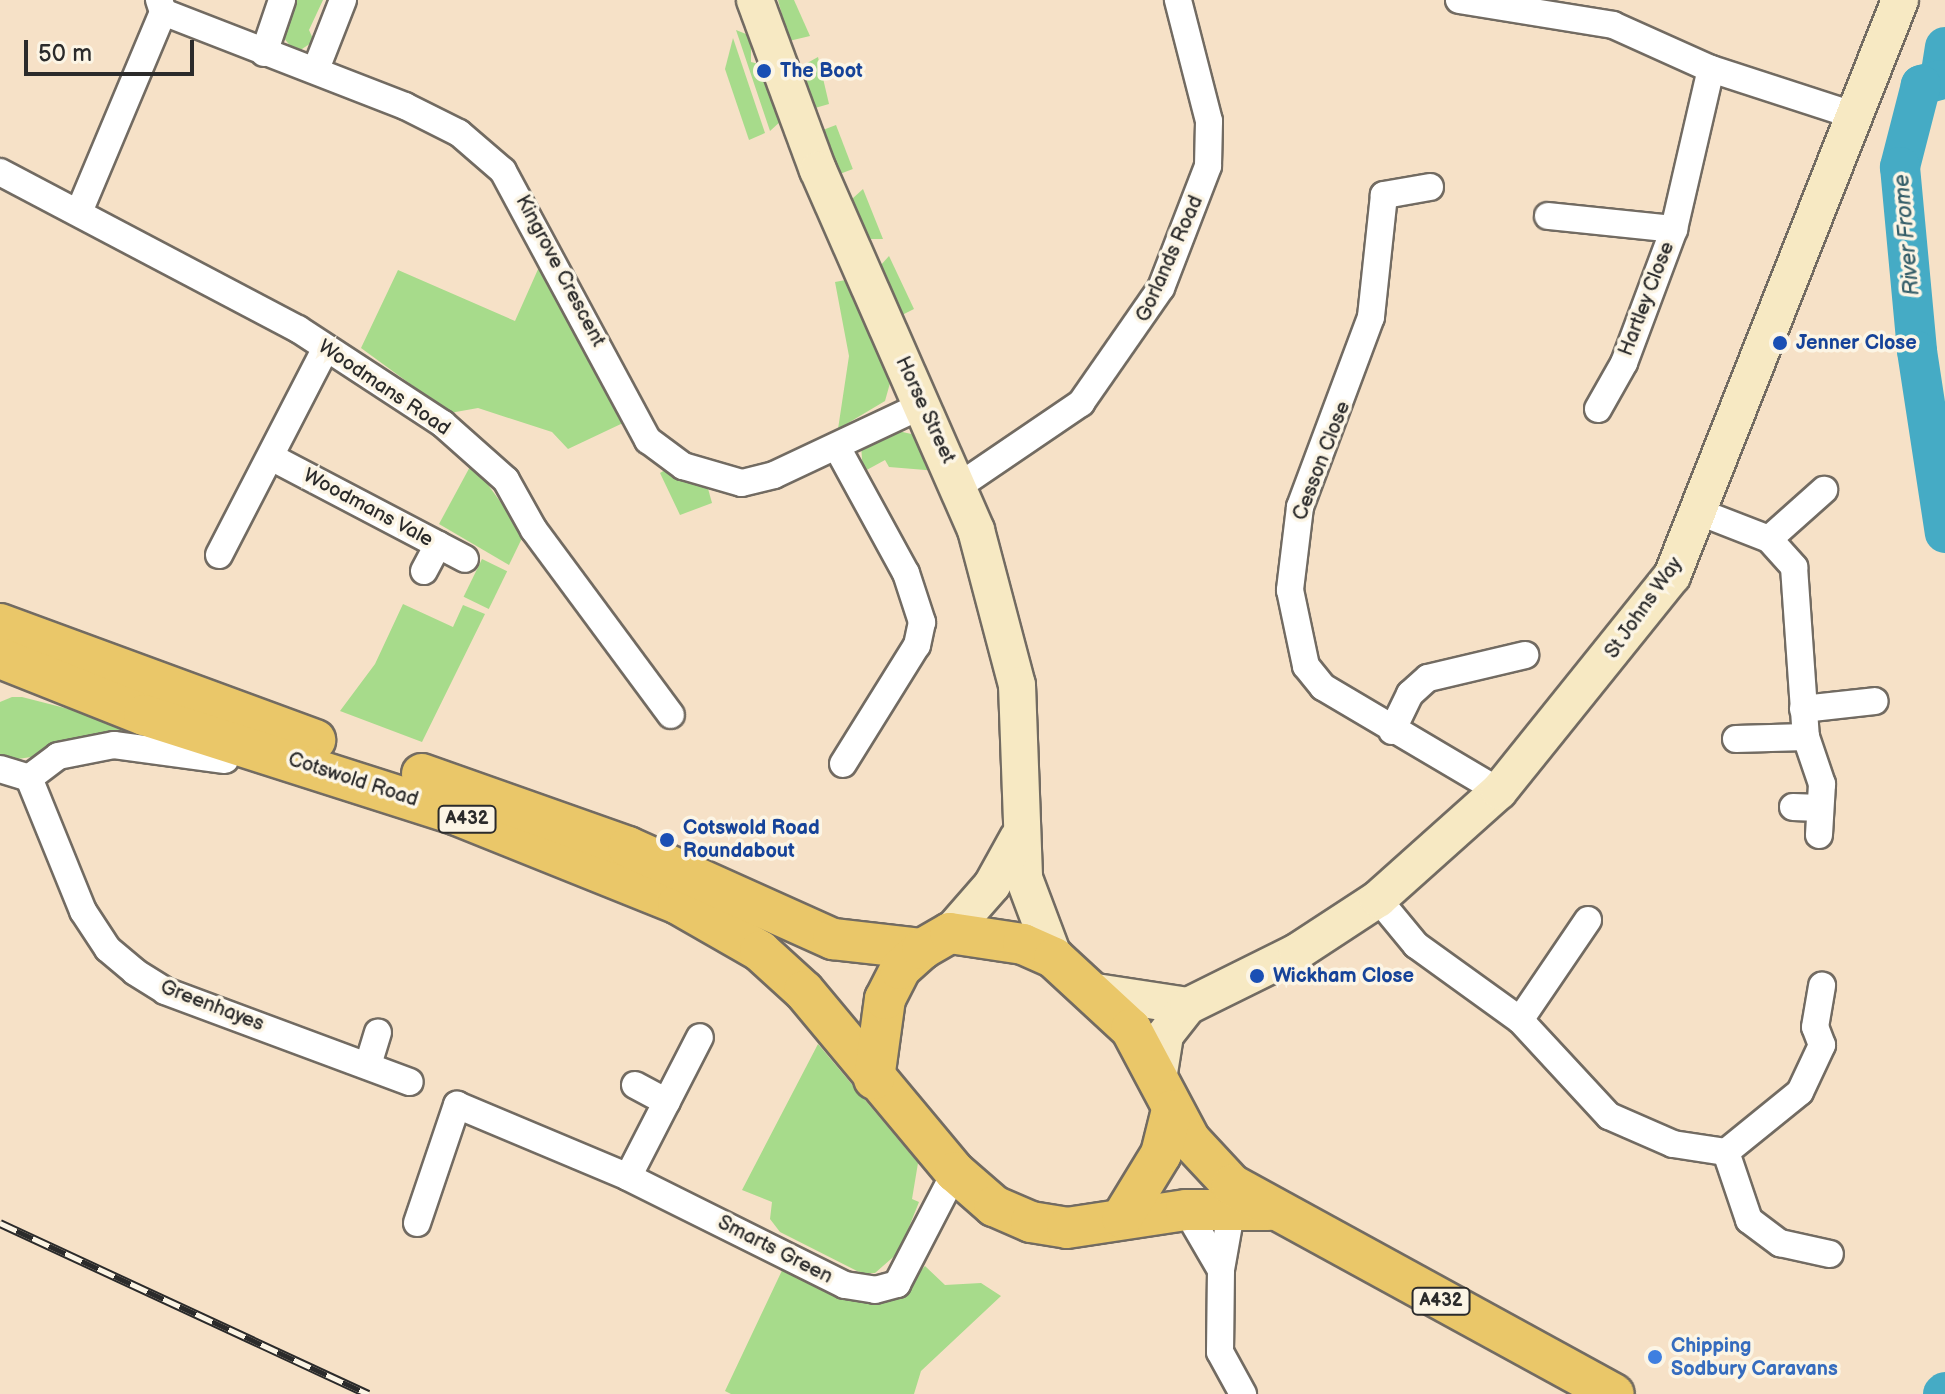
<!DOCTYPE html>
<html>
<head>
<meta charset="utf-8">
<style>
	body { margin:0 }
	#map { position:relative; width:1945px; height:1394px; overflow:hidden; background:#f6e1c7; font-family:"Balsamiq Sans",sans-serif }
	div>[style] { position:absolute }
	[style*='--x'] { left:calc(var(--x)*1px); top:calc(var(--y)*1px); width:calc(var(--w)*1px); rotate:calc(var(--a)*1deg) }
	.green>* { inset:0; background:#a7db8b; transform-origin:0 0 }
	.river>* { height:40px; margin:-20px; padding:0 20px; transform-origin:20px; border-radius:20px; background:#45abc5 }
	.roads { filter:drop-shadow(2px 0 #726b62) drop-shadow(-2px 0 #726b62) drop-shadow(0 2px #726b62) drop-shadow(0 -2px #726b62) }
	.street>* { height:26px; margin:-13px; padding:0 13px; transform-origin:13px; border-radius:13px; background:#fff }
	.secondary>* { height:36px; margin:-18px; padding:0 18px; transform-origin:18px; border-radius:18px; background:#f7e9c3 }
	.primary>* { height:40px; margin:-20px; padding:0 20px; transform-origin:20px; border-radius:20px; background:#eac769 }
	.rail>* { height:9px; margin-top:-4.5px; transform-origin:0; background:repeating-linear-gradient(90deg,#fcf5e5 0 18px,#2b2b2b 0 36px); box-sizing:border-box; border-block:2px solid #2b2b2b }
	.dots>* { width:22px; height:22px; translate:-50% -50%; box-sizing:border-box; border:4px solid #fcf5e5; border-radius:50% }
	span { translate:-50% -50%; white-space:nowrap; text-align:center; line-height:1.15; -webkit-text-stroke:7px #fcf5e5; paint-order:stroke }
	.shield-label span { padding:2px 6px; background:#fcf5e5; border:2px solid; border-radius:6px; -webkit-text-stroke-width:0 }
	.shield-label { font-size:18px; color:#2b2b2b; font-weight:700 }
	.transit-label { font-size:20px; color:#164399; font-weight:700 }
	.left { translate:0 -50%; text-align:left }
	.street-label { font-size:20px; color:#2b2b2b }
	.shop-label { font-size:20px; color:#366cbe; font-weight:700 }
	.water-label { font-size:22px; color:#355e69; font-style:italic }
	.scale { position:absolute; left:24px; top:40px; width:170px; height:36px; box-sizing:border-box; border:4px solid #2b2b2b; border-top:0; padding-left:10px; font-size:24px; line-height:28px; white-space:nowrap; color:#2b2b2b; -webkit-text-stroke:6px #fcf5e5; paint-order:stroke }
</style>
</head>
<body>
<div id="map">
	<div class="green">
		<i style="clip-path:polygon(296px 0,323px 0,309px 30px,314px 41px,296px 53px,283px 37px)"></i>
		<i style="clip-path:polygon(778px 0,794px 0,810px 36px,789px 41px)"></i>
		<i style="clip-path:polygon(736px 30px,751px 36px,751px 62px,763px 65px,782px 120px,770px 131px)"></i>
		<i style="clip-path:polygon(733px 38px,765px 133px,749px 140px,725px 69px)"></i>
		<i style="clip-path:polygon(818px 57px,829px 104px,815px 108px,800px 67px)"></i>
		<i style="left:836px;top:125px;width:47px;height:14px;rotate:69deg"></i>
		<i style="clip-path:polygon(863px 189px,883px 239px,868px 239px,852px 199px)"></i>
		<i style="clip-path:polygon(889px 256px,914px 309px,902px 315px,880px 266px)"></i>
		<i style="clip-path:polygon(543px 258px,623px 423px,568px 449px,552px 432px,478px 408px,450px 413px,361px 348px,398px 270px,515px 321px)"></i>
		<i style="clip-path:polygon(851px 279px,892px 376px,885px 401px,838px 429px,849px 356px,835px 282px)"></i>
		<i style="clip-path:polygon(889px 429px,916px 435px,938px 471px,889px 467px,885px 460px,863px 472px,861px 445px)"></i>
		<i style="clip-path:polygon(472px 463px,524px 534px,509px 565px,439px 524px)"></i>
		<i style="clip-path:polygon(665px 470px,707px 485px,712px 503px,680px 515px,660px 473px)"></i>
		<i style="left:482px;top:559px;width:28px;height:42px;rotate:26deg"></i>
		<i style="clip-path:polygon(403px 604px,453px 627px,463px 605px,485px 614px,422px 742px,340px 711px,375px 664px)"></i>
		<i style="clip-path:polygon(12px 697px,22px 697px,174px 736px,11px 760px,0 755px,0 702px)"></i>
		<i style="clip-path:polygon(818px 1044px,918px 1163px,912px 1199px,919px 1202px,899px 1252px,875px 1273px,861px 1273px,780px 1232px,770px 1219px,772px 1202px,742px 1190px)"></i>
		<i style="clip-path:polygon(786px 1262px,897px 1296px,925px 1266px,945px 1285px,981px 1283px,1001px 1296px,921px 1371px,914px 1394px,731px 1394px,725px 1391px)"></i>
	</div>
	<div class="river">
		<i style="--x:1945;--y:47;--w:33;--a:99"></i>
		<i style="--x:1940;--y:80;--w:20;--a:165"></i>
		<i style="--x:1921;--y:85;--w:85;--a:104.4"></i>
		<i style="--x:1900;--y:167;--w:185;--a:84.7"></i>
		<i style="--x:1917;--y:351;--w:184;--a:81.3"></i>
		<i style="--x:1943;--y:1394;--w:3;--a:-45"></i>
	</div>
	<div class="roads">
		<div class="street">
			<i style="--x:1459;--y:0;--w:156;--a:9.2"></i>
			<i style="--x:1613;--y:25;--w:107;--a:24.2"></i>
			<i style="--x:1711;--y:69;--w:152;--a:18"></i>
			<i style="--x:163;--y:12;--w:260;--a:21.2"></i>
			<i style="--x:405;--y:106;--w:60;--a:26.6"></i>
			<i style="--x:459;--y:133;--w:58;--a:40.8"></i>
			<i style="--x:503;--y:171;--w:306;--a:61.7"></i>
			<i style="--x:648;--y:440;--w:44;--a:36.6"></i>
			<i style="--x:683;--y:466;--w:61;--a:16.1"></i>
			<i style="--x:742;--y:483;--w:33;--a:-14"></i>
			<i style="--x:774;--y:475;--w:165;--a:-25.2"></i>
			<i style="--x:264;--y:53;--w:56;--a:-71.2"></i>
			<i style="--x:316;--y:69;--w:74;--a:-68.6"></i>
			<i style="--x:0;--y:172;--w:337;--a:27.8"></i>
			<i style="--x:298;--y:329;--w:173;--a:33.2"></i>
			<i style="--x:443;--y:424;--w:84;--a:41.6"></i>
			<i style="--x:506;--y:480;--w:57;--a:60.8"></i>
			<i style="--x:534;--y:530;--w:230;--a:53.5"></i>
			<i style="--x:1430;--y:187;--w:47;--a:170.1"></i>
			<i style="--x:1384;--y:195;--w:123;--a:96.1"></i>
			<i style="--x:1371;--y:317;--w:203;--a:110.5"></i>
			<i style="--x:1300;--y:507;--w:84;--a:96.9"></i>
			<i style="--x:1290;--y:590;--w:78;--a:78.1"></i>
			<i style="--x:1306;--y:666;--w:27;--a:51"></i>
			<i style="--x:1323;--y:687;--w:204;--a:30.6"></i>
			<i style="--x:79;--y:212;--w:217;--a:-67.2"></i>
			<i style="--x:163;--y:12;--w:13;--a:-108"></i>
			<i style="--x:1548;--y:216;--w:127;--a:5.9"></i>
			<i style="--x:1598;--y:409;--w:53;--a:-60.5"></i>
			<i style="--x:1624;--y:363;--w:143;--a:-69.5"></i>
			<i style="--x:1674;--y:229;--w:164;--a:-77"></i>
			<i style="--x:838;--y:449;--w:141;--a:61.3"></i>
			<i style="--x:906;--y:573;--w:52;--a:71.9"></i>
			<i style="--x:922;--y:622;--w:24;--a:102"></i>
			<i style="--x:917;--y:645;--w:140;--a:121.9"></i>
			<i style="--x:271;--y:457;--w:219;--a:27.7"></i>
			<i style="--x:959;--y:486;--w:148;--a:-34.2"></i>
			<i style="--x:1081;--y:403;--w:140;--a:-55.2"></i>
			<i style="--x:1161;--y:288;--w:131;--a:-68.9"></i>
			<i style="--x:1208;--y:166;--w:45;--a:-88.7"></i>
			<i style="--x:1209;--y:121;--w:125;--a:-104.4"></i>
			<i style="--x:1702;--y:513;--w:72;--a:21.2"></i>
			<i style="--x:1769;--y:539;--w:38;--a:48"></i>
			<i style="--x:1794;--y:567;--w:170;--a:86"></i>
			<i style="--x:1806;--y:737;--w:50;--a:71.2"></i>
			<i style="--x:1822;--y:784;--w:51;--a:93.4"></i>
			<i style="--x:1769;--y:539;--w:74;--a:-41.7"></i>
			<i style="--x:219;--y:555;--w:231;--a:-62.7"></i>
			<i style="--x:424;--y:571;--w:30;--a:-62"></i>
			<i style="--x:1803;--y:709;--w:72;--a:-6.3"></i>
			<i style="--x:1392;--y:731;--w:41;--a:-64.1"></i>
			<i style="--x:1410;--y:694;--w:24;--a:-42"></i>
			<i style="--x:1428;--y:678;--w:100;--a:-13.3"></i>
			<i style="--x:1736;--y:739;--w:70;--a:-1.6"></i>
			<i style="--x:0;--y:769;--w:30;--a:17"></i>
			<i style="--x:29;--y:778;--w:36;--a:-37"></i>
			<i style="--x:58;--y:756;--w:57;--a:-11.1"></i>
			<i style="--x:114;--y:745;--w:112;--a:7.7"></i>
			<i style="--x:29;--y:778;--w:144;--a:67.9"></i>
			<i style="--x:83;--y:911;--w:45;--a:56.7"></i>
			<i style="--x:108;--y:949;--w:35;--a:40"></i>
			<i style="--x:135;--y:972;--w:36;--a:32"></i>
			<i style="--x:165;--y:991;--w:261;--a:20.4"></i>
			<i style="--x:1793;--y:807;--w:27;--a:2"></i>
			<i style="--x:1378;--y:899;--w:60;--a:50.4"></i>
			<i style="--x:1416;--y:945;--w:128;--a:35.8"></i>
			<i style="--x:1520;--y:1020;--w:131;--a:47.2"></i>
			<i style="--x:1609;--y:1116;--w:70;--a:23.6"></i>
			<i style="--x:1673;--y:1144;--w:54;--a:8.6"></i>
			<i style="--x:1726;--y:1152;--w:95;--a:-39"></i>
			<i style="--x:1800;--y:1092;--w:52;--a:-64.9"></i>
			<i style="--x:1822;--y:1045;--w:19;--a:-111"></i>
			<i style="--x:1815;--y:1027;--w:42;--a:-80.3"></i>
			<i style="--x:1520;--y:1020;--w:121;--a:-55.8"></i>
			<i style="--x:368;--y:1065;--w:34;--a:-73"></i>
			<i style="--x:635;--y:1085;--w:36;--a:28"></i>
			<i style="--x:1726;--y:1152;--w:72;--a:71.3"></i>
			<i style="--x:1749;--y:1220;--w:39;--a:37"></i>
			<i style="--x:1780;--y:1243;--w:51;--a:12.4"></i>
			<i style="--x:628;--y:1177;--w:157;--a:-62.8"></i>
			<i style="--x:1234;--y:1196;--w:75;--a:100"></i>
			<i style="--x:1221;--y:1270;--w:82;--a:90.7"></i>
			<i style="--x:1220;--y:1352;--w:48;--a:61.3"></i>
			<i style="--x:1186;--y:1210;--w:69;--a:59.7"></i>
			<i style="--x:417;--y:1223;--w:125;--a:-71.3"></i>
			<i style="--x:457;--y:1105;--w:186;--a:22.8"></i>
			<i style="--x:628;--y:1177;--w:242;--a:26.5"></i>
			<i style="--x:845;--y:1285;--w:30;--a:9"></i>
			<i style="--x:875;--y:1290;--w:23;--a:-15"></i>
			<i style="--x:897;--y:1284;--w:126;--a:-62.6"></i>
		</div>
		<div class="secondary">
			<i style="--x:755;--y:0;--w:181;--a:69.7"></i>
			<i style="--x:818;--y:170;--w:393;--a:66.3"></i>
			<i style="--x:976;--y:530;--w:160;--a:75.2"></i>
			<i style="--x:1017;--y:685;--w:193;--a:87.9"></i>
			<i style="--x:1024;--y:878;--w:85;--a:69.4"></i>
			<i style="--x:950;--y:933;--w:64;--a:-48.8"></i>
			<i style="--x:992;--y:885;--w:54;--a:-61"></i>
			<i style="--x:1096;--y:992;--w:93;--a:8.7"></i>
			<i style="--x:1159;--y:1073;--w:38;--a:-81"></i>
			<i style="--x:1165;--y:1035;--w:37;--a:-52"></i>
			<i style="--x:1188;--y:1006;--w:122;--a:-26.4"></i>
			<i style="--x:1297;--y:952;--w:97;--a:-33.2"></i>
			<i style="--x:1378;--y:899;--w:162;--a:-41.8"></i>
			<i style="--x:1499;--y:791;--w:276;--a:-51.2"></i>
			<i style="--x:1672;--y:576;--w:619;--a:-68.4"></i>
		</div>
		<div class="primary">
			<i style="--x:0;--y:624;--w:336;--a:20.2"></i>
			<i style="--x:0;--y:658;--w:155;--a:21.6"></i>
			<i style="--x:144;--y:715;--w:329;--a:17.7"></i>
			<i style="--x:457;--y:815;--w:238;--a:21.9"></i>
			<i style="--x:678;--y:904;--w:95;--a:29.8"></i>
			<i style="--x:760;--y:951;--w:59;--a:42.3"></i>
			<i style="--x:804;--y:991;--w:236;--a:50.2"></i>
			<i style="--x:955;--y:1172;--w:52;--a:41.1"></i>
			<i style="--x:994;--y:1206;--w:40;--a:23.4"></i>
			<i style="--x:1031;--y:1222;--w:36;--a:9"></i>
			<i style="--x:1067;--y:1228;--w:120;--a:-8.6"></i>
			<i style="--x:1186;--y:1210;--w:82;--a:0"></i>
			<i style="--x:422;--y:774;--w:219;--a:19.5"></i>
			<i style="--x:628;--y:847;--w:225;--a:24.2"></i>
			<i style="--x:833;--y:939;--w:90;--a:6.4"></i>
			<i style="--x:874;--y:1079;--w:81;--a:-82.2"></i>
			<i style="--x:885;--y:999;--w:34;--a:-63"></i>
			<i style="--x:900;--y:969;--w:30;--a:-42"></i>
			<i style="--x:922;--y:949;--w:32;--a:-30"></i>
			<i style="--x:950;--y:933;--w:74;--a:8.6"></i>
			<i style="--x:1023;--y:944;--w:34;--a:24"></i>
			<i style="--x:1054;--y:958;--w:105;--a:42.7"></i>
			<i style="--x:1131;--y:1029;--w:126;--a:62"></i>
			<i style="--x:1190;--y:1140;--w:62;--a:47"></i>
			<i style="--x:1232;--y:1185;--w:435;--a:28.7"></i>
			<i style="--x:1122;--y:1218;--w:75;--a:-58.6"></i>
			<i style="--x:1161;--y:1154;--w:45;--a:-76"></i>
		</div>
	</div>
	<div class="rail">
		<i style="--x:0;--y:1223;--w:406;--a:24.9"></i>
	</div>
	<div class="dots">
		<i style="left:764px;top:71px;background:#1a4fb4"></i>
		<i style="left:1780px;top:343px;background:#1a4fb4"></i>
		<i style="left:667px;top:840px;background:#1a4fb4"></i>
		<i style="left:1257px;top:976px;background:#1a4fb4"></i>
		<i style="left:1655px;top:1357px;background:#3f7fe0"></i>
	</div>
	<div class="shield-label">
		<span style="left:467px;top:819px">A432</span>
		<span style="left:1441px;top:1301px">A432</span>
	</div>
	<div class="transit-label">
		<span class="left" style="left:780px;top:71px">The Boot</span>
		<span class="left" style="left:1796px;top:343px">Jenner Close</span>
		<span class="left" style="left:683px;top:840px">Cotswold Road<br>Roundabout</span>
		<span class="left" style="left:1273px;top:976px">Wickham Close</span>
	</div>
	<div class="street-label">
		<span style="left:1170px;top:259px;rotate:-66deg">Gorlands Road</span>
		<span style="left:560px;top:271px;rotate:62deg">Kingrove Crescent</span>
		<span style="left:1647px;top:299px;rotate:-69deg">Hartley Close</span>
		<span style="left:384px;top:388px;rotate:34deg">Woodmans Road</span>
		<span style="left:925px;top:410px;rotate:65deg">Horse Street</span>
		<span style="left:1322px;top:461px;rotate:-69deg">Cesson Close</span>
		<span style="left:368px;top:508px;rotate:28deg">Woodmans Vale</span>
		<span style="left:1644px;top:608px;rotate:-55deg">St Johns Way</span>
		<span style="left:353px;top:780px;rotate:18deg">Cotswold Road</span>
		<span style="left:212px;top:1006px;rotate:21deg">Greenhayes</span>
		<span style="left:775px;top:1250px;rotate:27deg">Smarts Green</span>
	</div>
	<div class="shop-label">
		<span class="left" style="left:1671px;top:1358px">Chipping<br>Sodbury Caravans</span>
	</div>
	<div class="water-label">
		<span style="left:1907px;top:235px;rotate:-95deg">River Frome</span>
	</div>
	<div class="scale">50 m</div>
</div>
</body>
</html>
